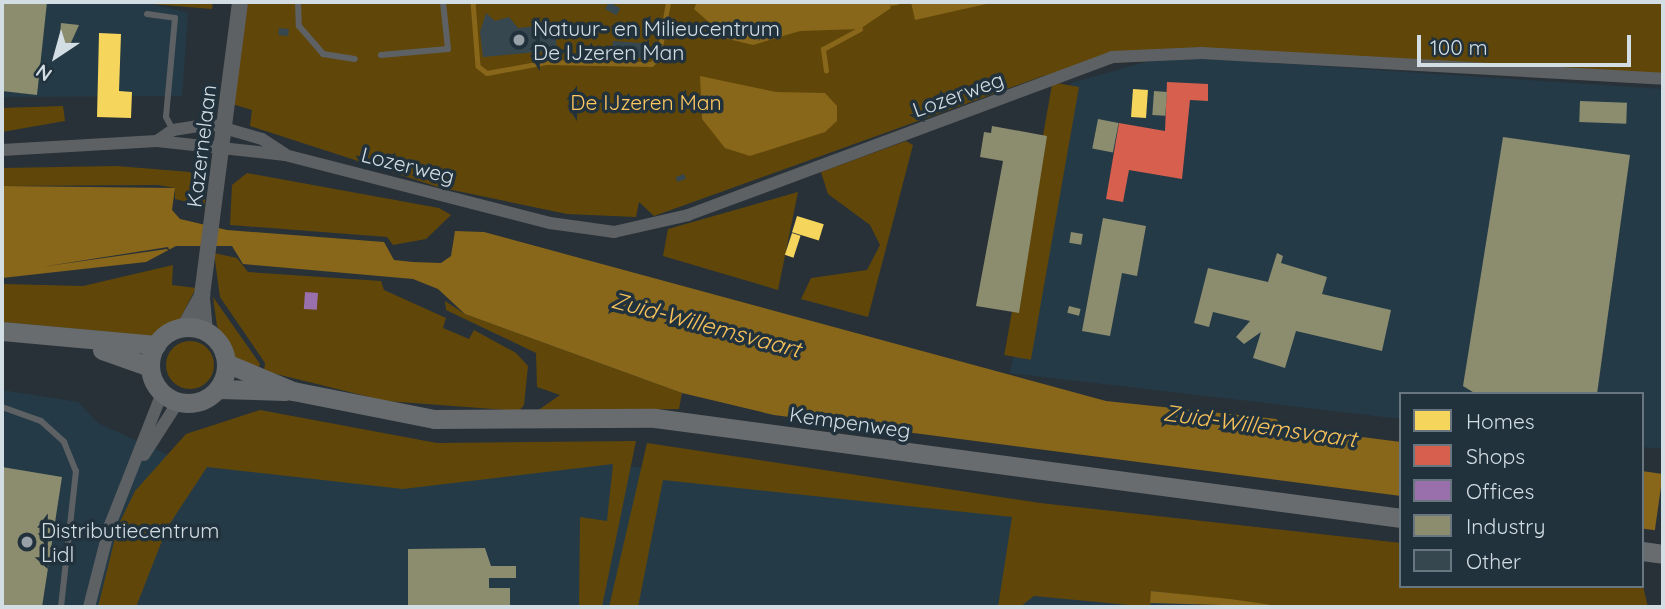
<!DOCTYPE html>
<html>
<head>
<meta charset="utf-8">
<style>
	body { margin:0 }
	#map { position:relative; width:1665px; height:609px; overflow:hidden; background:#283137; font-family:Quicksand,sans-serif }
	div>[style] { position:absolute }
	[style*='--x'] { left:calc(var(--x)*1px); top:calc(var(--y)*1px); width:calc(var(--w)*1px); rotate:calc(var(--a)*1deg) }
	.built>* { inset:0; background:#253a47 }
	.green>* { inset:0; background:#604709; transform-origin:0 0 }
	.round { border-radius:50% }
	.water>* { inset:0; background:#88661a; transform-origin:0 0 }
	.pier>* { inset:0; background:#283137 }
	.homes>* { inset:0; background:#f6d55c; transform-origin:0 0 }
	.shops>* { inset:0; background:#d6604d }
	.offices>* { inset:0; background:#9970ab; transform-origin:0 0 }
	.industry>* { inset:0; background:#8c8c6e; transform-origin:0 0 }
	.stream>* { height:4.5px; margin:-2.25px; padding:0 2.25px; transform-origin:2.25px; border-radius:2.25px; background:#88661a }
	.building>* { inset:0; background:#364750; transform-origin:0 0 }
	.service>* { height:6px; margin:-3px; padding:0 3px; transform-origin:3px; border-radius:3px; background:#5e6164 }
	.minor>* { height:12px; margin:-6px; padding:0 6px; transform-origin:6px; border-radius:6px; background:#5e6164 }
	.tertiary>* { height:16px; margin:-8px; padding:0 8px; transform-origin:8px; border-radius:8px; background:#5e6164 }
	.secondary>* { height:19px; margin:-9.5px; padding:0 9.5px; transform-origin:9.5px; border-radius:9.5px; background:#686c6f }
	.secondary>.ring { margin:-9.5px; padding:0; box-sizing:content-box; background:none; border:19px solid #686c6f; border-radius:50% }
	.dots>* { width:19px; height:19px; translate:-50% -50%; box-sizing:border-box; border:4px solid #22323d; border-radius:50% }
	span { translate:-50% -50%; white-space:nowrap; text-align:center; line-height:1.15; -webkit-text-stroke:7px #22323d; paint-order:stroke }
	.poi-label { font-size:21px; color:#d3dde4 }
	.left { translate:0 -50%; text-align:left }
	.street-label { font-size:21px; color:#d3dde4 }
	.park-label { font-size:21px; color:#ffc860 }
	.water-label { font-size:23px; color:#f9c25a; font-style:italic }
	.frame { position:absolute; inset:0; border:4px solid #d3dde4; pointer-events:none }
	.legend { position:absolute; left:1399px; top:392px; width:245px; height:196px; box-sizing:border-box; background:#22323d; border:2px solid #697680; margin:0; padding:9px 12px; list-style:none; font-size:21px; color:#d3dde4 }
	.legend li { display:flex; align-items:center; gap:14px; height:35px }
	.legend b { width:35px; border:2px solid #697680 }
	.north { position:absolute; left:21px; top:21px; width:70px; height:70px; -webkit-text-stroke:5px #22323d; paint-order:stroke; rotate:216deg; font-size:19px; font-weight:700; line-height:28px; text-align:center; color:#d3dde4 }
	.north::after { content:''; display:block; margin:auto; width:24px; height:32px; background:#d3dde4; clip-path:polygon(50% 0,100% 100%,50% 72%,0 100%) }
	.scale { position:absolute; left:1417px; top:35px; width:214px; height:32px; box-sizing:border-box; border:4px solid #d3dde4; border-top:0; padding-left:9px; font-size:21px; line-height:24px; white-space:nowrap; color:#d3dde4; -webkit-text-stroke:5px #22323d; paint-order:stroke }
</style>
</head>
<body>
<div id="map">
	<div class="built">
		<i style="clip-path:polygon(2px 2px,145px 2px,188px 13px,182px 96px,2px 97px)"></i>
		<i style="clip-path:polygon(1167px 56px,1663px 89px,1663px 449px,1642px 447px,1642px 394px,1401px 394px,1401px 419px,1010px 373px,1071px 83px)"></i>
		<i style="clip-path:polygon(2px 390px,78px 402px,98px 423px,177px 459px,612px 464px,1014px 516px,1201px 607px,2px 607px)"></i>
	</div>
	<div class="green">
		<i style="clip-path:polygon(128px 2px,213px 2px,212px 9px)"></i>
		<i style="clip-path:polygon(247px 2px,1663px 2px,1663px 80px,1260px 55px,1095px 64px,1043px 76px,654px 216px,639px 202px,636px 217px,567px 214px,438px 187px,250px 126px,252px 110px,232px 104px)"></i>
		<i style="left:1079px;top:87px;width:277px;height:27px;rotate:100deg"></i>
		<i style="clip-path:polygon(63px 106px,65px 121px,2px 132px,2px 108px)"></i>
		<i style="clip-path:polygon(906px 141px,913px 145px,868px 317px,801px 299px,811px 278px,867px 270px,880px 245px,870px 225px,828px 194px,821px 172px)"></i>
		<i style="clip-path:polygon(116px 166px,203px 173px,206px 214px,202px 197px,192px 203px,175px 199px,175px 188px,158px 185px,2px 186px,2px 168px)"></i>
		<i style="clip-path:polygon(247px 173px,439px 208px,451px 215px,426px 239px,393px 245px,387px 237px,230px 225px,232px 185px)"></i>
		<i style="clip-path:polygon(798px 192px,778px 290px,663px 256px,668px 229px)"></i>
		<i style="clip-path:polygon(214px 253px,237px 258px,248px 272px,381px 281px,384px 290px,446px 318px,443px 328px,469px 339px,474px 330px,516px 353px,528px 366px,524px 405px,519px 411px,386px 401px,264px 371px,265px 363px,220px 297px)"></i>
		<i style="clip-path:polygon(173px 265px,172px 285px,196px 288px,180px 319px,153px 336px,2px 322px,2px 284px,83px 286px)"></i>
		<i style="clip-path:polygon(213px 297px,260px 364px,258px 370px,235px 357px,217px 326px)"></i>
		<i style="clip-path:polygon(445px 301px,465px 314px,682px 393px,679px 409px,537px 411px,560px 395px,537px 387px,536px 353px,446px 310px)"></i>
		<i class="round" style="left:166px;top:341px;width:48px;height:48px"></i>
		<i style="clip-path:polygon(260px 410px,437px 443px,636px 441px,602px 607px,579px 607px,580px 517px,607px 521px,613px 464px,403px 489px,207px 467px,167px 528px,136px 607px,98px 607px,118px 526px,135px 491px,186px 434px)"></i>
		<i style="clip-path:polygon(647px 443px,1040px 503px,1401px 543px,1401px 586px,1642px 582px,1648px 607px,1286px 607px,1152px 591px,1150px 607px,1034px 596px,1020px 607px,998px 607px,1012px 517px,663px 480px,638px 607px,609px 607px)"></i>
	</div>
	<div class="water">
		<i style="clip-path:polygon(697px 2px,888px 2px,891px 8px,860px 29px,800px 31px,753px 45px,728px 39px,694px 9px)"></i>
		<i style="clip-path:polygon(911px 2px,995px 2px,915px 20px)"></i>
		<i style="clip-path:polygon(700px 76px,776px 92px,825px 93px,837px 106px,837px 121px,825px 132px,750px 156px,725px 148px,702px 119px)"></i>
		<i style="clip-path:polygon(2px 186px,175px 188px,172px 210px,180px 219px,227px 230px,384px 242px,394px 260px,413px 262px,441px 263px,451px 256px,455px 231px,484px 232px,1106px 401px,1276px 419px,1284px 427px,1401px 442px,1401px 496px,774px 415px,682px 393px,465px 314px,438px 289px,413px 279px,243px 264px,232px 246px,176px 246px,146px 262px,2px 278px)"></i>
		<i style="left:1642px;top:471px;width:21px;height:57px;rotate:8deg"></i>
		<i style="clip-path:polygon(1151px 591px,1230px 599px,1286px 607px,1150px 603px)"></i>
	</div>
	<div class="pier">
		<i style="clip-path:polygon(168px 247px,171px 254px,167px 249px,41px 267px)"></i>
	</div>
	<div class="homes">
		<i style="clip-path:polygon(99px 33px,121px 34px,119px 91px,132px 92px,131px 118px,97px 117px)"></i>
		<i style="left:1133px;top:89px;width:15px;height:28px;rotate:4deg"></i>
		<i style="left:797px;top:216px;width:28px;height:17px;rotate:17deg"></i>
		<i style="left:792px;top:233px;width:9px;height:23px;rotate:18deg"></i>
	</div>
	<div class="shops">
		<i style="clip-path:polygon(1167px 82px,1208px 84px,1208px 101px,1190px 100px,1182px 179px,1129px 170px,1123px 202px,1106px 199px,1119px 123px,1165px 131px)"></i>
	</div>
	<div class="offices">
		<i style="left:305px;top:292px;width:13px;height:17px;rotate:4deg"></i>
	</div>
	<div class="industry">
		<i style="clip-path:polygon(2px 2px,47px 2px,37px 95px,2px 91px)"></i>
		<i style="clip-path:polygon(61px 23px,79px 25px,69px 47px,59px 46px)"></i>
		<i style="left:1154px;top:91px;width:13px;height:24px;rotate:4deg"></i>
		<i style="left:1580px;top:101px;width:47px;height:21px;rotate:2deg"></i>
		<i style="left:1098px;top:119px;width:21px;height:30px;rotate:11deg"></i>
		<i style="clip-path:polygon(992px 126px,1047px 136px,1019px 313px,976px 306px,1003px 161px,980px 157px,984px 132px,991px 133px)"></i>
		<i style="clip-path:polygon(1503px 137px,1630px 155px,1597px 394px,1476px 394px,1463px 386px)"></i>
		<i style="clip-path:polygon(1103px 218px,1146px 226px,1137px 276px,1122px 273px,1110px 336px,1082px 331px)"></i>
		<i style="left:1071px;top:232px;width:12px;height:11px;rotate:9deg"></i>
		<i style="clip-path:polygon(1277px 253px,1283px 256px,1281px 263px,1327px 277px,1322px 294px,1391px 310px,1382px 351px,1296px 331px,1285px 368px,1253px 358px,1261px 332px,1244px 344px,1236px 337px,1250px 321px,1213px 312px,1209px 327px,1194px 323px,1208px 268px,1268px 282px)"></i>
		<i style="left:1069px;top:306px;width:12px;height:7px;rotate:14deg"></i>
		<i style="clip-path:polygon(2px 467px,62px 477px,42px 607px,2px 607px)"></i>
		<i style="clip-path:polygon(485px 548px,491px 566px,516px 566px,516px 578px,489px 578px,489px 588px,510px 588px,510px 607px,408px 607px,408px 549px)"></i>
	</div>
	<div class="stream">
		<i style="--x:473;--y:2;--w:64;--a:85.5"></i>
		<i style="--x:478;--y:66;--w:11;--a:38"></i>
		<i style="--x:487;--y:73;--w:61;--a:-10.4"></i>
		<i style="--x:547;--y:62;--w:104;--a:1.1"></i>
		<i style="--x:651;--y:64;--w:9;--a:-36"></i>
		<i style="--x:658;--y:59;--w:58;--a:-80"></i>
		<i style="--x:888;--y:3;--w:8;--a:-7"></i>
		<i style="--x:826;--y:71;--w:22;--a:-98"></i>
		<i style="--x:823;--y:49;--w:42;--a:-28.4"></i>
	</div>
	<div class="building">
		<i style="left:609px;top:2px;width:13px;height:8px;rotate:29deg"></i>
		<i style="clip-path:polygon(486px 13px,495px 21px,509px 17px,518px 28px,547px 25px,555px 30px,557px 50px,483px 57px,480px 32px)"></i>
		<i style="left:279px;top:28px;width:10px;height:7px;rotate:6deg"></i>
		<i style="left:613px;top:41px;width:32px;height:15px;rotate:4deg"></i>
		<i style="left:684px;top:174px;width:5px;height:9px;rotate:68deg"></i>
	</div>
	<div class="service">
		<i style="--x:298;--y:2;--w:24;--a:88"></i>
		<i style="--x:299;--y:26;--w:37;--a:49"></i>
		<i style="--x:323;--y:54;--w:32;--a:9"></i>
		<i style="--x:147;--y:14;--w:28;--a:8"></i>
		<i style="--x:175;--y:18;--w:99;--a:95.2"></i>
		<i style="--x:166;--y:117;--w:15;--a:62"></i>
		<i style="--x:381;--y:55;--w:67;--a:-5.1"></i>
		<i style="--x:448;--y:49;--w:47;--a:-96.1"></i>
		<i style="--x:2;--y:407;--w:41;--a:19.7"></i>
		<i style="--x:41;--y:421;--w:31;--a:42"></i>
		<i style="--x:64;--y:442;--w:31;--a:68"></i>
		<i style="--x:76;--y:471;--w:137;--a:96.3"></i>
	</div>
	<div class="minor">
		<i style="--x:157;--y:141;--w:19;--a:-35"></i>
		<i style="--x:173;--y:130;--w:37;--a:-9"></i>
		<i style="--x:210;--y:124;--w:54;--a:16.1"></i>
		<i style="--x:262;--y:139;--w:27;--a:33"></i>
		<i style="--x:2;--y:150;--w:155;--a:-3.3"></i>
		<i style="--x:157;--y:141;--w:129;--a:6.2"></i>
		<i style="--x:285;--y:155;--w:274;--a:14.4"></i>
		<i style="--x:550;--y:223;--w:65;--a:8"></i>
		<i style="--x:614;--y:232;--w:76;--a:-12.9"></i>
		<i style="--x:688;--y:215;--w:452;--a:-20.4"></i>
		<i style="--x:1112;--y:57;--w:90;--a:-2.5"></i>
		<i style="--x:1202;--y:53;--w:462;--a:3.2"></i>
		<i style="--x:144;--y:455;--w:63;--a:-57.3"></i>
		<i style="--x:89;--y:607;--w:85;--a:-75.6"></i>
		<i style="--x:110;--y:525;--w:142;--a:-68.5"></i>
	</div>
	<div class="tertiary">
		<i style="--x:184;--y:328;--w:38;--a:-61"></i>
		<i style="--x:205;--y:332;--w:37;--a:-95"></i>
		<i style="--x:202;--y:295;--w:295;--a:-82.6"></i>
	</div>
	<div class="secondary">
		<i class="ring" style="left:150px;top:327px;width:57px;height:57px"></i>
		<i style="--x:2;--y:331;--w:155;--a:5.2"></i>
		<i style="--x:102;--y:350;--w:51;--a:19.5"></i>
		<i style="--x:226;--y:363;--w:73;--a:22.7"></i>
		<i style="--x:293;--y:391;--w:144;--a:11.2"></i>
		<i style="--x:434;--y:419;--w:221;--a:-0.3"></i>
		<i style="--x:655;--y:418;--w:753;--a:7.63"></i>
		<i style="--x:218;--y:389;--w:67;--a:1.7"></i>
		<i style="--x:1642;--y:551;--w:21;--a:8"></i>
	</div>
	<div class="dots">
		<i style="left:519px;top:40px;background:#97a1a7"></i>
		<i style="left:27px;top:542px;background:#97a1a7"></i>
	</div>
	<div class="poi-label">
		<span class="left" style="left:533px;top:40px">Natuur- en Milieucentrum<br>De IJzeren Man</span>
		<span class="left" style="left:41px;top:542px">Distributiecentrum<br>Lidl</span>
	</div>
	<div class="street-label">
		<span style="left:958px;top:94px;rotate:-20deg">Lozerweg</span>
		<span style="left:201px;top:146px;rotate:-83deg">Kazernelaan</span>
		<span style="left:408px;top:165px;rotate:14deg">Lozerweg</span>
		<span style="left:850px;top:422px;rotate:8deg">Kempenweg</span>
	</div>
	<div class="park-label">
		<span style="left:646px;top:102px">De IJzeren Man</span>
	</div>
	<div class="water-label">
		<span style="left:706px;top:325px;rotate:15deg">Zuid-Willemsvaart</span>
		<span style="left:1260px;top:426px;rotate:8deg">Zuid-Willemsvaart</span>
	</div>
	<div class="frame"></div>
	<ul class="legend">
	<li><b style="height:19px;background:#f6d55c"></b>Homes</li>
	<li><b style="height:19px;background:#d6604d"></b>Shops</li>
	<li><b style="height:19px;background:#9970ab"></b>Offices</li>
	<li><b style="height:19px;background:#8c8c6e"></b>Industry</li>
	<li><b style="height:19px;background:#364750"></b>Other</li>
	</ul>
	<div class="north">N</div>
	<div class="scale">100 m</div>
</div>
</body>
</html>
